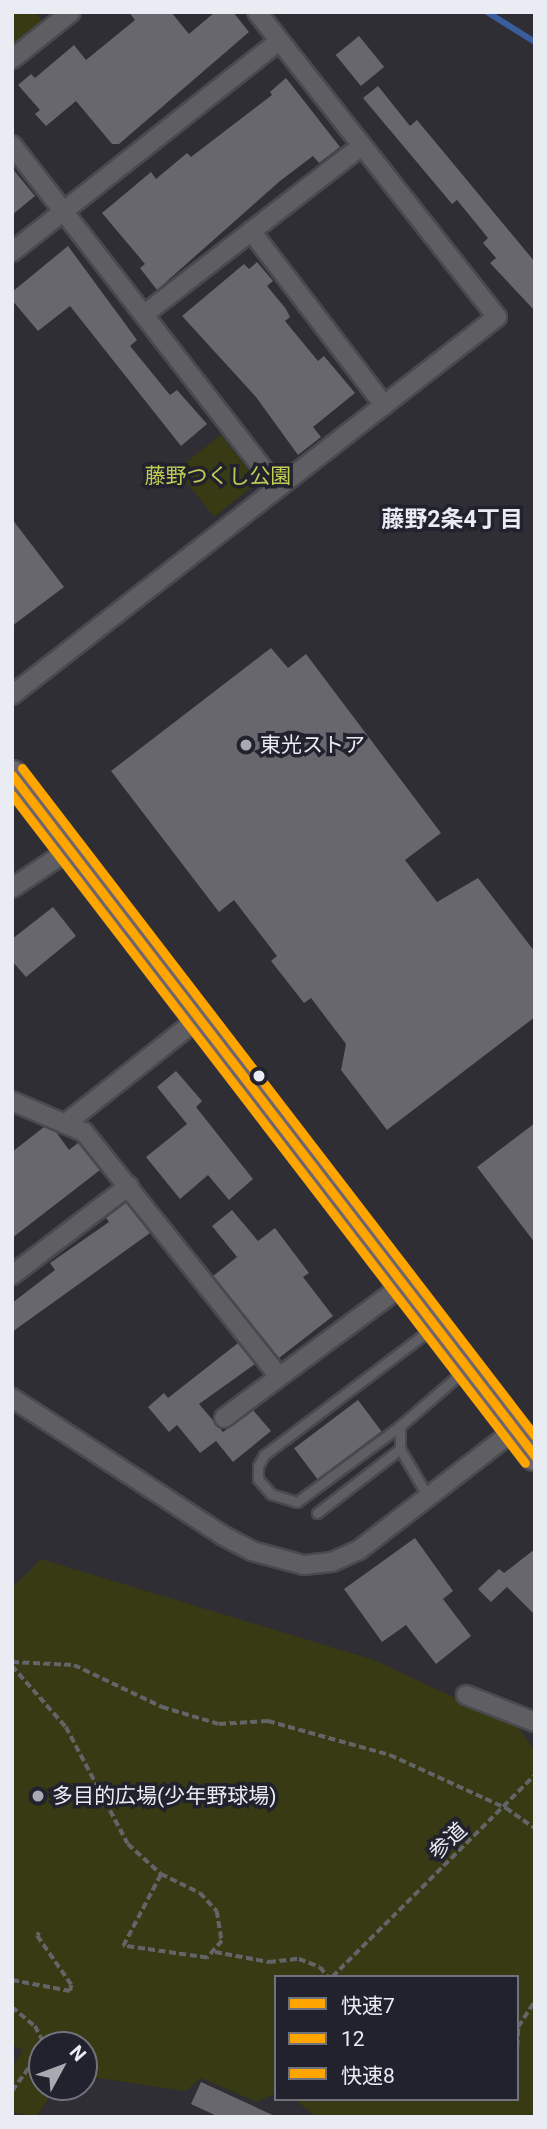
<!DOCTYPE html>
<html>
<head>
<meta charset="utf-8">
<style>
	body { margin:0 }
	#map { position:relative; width:547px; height:2129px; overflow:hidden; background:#2e2e34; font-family:Roboto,"Noto Sans JP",sans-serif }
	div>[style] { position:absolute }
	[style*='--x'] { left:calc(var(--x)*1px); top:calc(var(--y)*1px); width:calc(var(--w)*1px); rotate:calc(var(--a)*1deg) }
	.green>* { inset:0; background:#373a13; transform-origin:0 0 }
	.stream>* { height:6px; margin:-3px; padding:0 3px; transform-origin:3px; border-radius:3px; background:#3a5e9c }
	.building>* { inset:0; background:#67676d; transform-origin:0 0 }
	.path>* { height:3.5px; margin-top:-1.75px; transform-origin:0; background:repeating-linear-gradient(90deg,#636468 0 7px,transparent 0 10.5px) }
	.roads { filter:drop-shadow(2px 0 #494a4f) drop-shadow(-2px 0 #494a4f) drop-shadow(0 2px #494a4f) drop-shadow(0 -2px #494a4f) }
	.service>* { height:9px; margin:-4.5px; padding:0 4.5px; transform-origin:4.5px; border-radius:4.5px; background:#5e5e63 }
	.minor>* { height:18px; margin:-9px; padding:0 9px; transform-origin:9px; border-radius:9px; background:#5e5e63 }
	.trunk>* { height:28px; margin:-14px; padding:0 14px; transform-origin:14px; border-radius:14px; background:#70656c }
	.bus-1>* { height:9px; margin:-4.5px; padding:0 4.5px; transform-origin:4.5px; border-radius:4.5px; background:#ffa500 }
	.bus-2>* { height:9px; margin:-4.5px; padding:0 4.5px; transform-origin:4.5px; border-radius:4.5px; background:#ffa500 }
	.bus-3>* { height:9px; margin:-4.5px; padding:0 4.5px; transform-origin:4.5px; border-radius:4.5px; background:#ffa500 }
	.dots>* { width:19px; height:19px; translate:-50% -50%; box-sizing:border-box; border:4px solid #21222d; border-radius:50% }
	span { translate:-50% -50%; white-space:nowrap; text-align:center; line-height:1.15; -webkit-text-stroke:7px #21222d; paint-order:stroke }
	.park-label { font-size:21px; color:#c1cc53 }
	.poi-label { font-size:21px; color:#eaecf3 }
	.left { translate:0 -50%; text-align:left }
	.street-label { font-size:21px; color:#eaecf3 }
	.neighbourhood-label { font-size:23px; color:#eaecf3; font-weight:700 }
	.frame { position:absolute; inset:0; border:14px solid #eaecf3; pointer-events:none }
	.legend { position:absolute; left:274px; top:1975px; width:245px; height:126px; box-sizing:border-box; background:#21222d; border:2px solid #71737c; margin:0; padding:9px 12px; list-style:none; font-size:21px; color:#eaecf3 }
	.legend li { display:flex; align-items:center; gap:14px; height:35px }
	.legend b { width:35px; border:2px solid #71737c }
	.north { position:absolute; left:28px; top:2031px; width:70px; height:70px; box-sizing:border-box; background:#21222d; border:2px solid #71737c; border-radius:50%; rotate:49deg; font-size:19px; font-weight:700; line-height:28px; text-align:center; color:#eaecf3 }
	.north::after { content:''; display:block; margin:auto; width:24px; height:32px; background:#a8aab0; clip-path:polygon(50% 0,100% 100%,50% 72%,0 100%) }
</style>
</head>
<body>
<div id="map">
	<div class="green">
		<i style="clip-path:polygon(12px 12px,36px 12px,43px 22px,12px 45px)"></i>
		<i style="left:221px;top:435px;width:60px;height:56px;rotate:52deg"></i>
		<i style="clip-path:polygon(41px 1559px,374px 1660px,519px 1728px,535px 1751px,535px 2117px,317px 2117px,294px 2099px,517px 2099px,517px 1977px,276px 1977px,276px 2093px,257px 2102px,201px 2078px,186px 2091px,84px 2076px,84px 2045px,42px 2045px,42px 2087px,56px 2087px,36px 2117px,12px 2112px,12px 2067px,23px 2050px,12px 2045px,12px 1588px)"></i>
	</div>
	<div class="stream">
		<i style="--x:487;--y:12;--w:57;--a:32"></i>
	</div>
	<div class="building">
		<i style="clip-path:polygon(129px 12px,171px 12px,189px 34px,215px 12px,233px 12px,249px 32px,119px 144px,112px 144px,76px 101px,46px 126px,35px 114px,40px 110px,18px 85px,31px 74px,35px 78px,74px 45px,86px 60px,135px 20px)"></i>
		<i style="left:359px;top:36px;width:40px;height:30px;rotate:51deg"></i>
		<i style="clip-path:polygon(286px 78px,340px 147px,319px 163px,313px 156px,280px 181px,157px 290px,140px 268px,145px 264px,102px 213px,151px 172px,156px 179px,187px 153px,191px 157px,272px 95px,270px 92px)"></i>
		<i style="clip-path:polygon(378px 86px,410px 126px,417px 120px,535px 262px,535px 311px,490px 263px,496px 258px,483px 243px,488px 238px,457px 200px,452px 204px,363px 98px)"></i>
		<i style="clip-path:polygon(12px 168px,35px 196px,12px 215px)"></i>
		<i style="clip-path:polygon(68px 246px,137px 340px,130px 346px,170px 395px,177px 390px,207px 424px,181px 446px,70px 306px,38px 331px,12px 300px,12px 292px)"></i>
		<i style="clip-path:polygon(257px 262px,273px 281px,267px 286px,286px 309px,290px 317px,285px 321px,318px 361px,324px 356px,355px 393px,313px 427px,321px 437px,298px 455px,256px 397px,182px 316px,244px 264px,249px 269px)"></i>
		<i style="clip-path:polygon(12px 519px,64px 587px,12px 626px)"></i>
		<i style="clip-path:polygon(271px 648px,288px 668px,306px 654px,441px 833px,405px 860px,437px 902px,478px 878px,535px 952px,535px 1017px,387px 1130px,341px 1070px,346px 1044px,311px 998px,304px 1003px,271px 961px,277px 956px,234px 900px,219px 912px,111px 771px)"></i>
		<i style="clip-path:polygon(53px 907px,76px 936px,26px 977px,12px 961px,12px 939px)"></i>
		<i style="clip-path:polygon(176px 1071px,202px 1101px,196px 1107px,253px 1179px,229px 1200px,208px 1175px,180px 1199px,146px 1157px,187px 1124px,157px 1087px)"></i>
		<i style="clip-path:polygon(535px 1123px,535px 1243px,477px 1167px)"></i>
		<i style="clip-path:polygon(44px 1127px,56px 1132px,69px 1150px,78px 1143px,100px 1170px,12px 1238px,12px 1152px)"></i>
		<i style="clip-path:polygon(126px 1203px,150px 1233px,12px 1332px,12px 1303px,55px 1270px,50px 1263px,109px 1222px,106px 1218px)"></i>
		<i style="clip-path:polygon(232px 1210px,258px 1241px,275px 1228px,309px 1273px,303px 1277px,333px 1316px,279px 1358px,213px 1276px,237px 1257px,212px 1226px)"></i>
		<i style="clip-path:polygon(238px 1343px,255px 1364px,199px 1404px,223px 1432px,253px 1410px,271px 1431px,233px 1462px,216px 1441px,200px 1453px,177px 1425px,169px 1432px,148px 1407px,164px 1393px,168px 1398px)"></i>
		<i style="left:358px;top:1400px;width:39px;height:80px;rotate:53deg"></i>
		<i style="clip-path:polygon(415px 1538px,453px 1591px,443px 1599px,471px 1636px,436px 1664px,406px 1625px,382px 1642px,344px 1589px)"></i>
		<i style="clip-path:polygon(535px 1549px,535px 1615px,507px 1587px,491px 1602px,478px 1589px,499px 1569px,504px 1573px)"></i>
		<i style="clip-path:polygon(201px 2082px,277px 2117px,219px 2117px,191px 2104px)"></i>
	</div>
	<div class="path">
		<i style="--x:12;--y:1662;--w:62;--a:2.8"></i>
		<i style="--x:74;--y:1665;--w:98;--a:25.5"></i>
		<i style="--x:162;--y:1707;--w:59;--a:16.6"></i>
		<i style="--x:219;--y:1724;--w:49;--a:-3.5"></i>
		<i style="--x:268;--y:1721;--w:127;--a:15.6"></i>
		<i style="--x:390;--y:1755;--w:128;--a:24.6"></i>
		<i style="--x:506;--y:1808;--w:35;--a:35"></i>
		<i style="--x:12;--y:1666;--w:81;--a:48.5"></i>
		<i style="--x:66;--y:1727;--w:132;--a:62.1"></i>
		<i style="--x:128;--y:1844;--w:45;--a:42.3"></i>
		<i style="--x:161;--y:1874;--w:43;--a:26"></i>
		<i style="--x:200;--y:1893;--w:25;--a:47"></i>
		<i style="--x:217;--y:1911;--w:30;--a:81"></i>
		<i style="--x:222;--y:1941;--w:23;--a:131"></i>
		<i style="--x:207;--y:1958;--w:85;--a:-171.9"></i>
		<i style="--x:123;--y:1946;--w:81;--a:-62.2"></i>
		<i style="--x:215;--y:1952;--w:55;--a:10.5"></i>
		<i style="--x:269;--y:1962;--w:30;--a:-6"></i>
		<i style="--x:299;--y:1959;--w:22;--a:21"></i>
		<i style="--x:320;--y:1967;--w:13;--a:51"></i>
		<i style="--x:332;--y:1977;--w:286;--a:-44.9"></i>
		<i style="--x:12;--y:1980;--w:59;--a:10.7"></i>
		<i style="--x:70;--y:1991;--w:6;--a:-81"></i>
		<i style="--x:71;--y:1985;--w:60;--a:-124.8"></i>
		<i style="--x:37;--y:1936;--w:4;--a:-63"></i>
		<i style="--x:12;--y:2007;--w:30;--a:40"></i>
		<i style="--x:35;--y:2026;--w:21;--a:62"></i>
		<i style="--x:517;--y:2047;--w:20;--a:-87"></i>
		<i style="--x:518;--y:2027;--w:31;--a:-57"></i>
		<i style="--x:12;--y:2091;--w:52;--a:-54.5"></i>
	</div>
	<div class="roads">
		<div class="service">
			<i style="--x:400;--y:1426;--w:128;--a:143.6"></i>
			<i style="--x:297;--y:1502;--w:27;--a:-163"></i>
			<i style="--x:271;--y:1494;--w:20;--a:-131"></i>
			<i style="--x:258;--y:1479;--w:13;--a:-90"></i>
			<i style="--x:258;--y:1466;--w:13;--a:-61"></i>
			<i style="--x:264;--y:1455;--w:209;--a:-37"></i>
			<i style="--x:400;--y:1449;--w:56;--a:59.7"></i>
			<i style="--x:317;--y:1513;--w:105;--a:-37.6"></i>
			<i style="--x:400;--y:1449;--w:23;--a:-90"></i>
			<i style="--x:400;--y:1426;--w:87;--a:-40.8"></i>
		</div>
		<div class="minor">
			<i style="--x:12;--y:59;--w:75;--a:-38.5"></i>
			<i style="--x:12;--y:145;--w:434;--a:52.2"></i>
			<i style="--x:251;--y:231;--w:219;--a:52.6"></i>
			<i style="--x:12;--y:252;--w:340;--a:-38.3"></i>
			<i style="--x:146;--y:313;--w:272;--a:-37.8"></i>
			<i style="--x:12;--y:695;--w:615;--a:-37.93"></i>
			<i style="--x:497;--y:317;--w:388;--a:-128.2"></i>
			<i style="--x:12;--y:888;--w:69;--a:-33.7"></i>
			<i style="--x:12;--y:1101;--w:78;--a:23.3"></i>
			<i style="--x:84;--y:1132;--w:312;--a:51.4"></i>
			<i style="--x:65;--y:1124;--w:169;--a:-38.3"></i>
			<i style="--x:12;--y:1275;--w:147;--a:-37.3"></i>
			<i style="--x:12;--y:1398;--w:251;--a:33.1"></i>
			<i style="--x:222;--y:1535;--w:34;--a:28"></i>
			<i style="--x:252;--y:1551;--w:54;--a:15.1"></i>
			<i style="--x:304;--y:1565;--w:28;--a:-6"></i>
			<i style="--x:332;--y:1562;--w:30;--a:-24"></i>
			<i style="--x:359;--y:1550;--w:197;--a:-37.6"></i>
			<i style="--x:224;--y:1418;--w:223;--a:-36.6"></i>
			<i style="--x:466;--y:1695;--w:74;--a:21.4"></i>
		</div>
		<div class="trunk">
			<i style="--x:12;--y:775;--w:859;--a:52.48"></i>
		</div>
	</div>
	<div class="bus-1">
		<i style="--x:12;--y:775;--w:859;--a:52.48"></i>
	</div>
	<div class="bus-2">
		<i style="--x:12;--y:795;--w:842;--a:52.48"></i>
	</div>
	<div class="bus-3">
		<i style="--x:22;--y:768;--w:842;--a:52.48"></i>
	</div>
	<div class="dots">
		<i style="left:246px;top:745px;background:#a8aab0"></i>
		<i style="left:259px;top:1076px;background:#eaecf3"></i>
		<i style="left:38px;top:1796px;background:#a8aab0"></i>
	</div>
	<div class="park-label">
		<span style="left:218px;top:476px">藤野つくし公園</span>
	</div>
	<div class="poi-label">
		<span class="left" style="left:260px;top:745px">東光ストア</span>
		<span class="left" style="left:52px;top:1796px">多目的広場(少年野球場)</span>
	</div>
	<div class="street-label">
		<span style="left:448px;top:1841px;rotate:-43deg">参道</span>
	</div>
	<div class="neighbourhood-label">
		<span style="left:452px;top:520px">藤野2条4丁目</span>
	</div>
	<div class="frame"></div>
	<ul class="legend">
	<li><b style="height:9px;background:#ffa500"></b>快速7</li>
	<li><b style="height:9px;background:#ffa500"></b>12</li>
	<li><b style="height:9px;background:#ffa500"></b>快速8</li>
	</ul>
	<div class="north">N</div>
</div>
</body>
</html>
